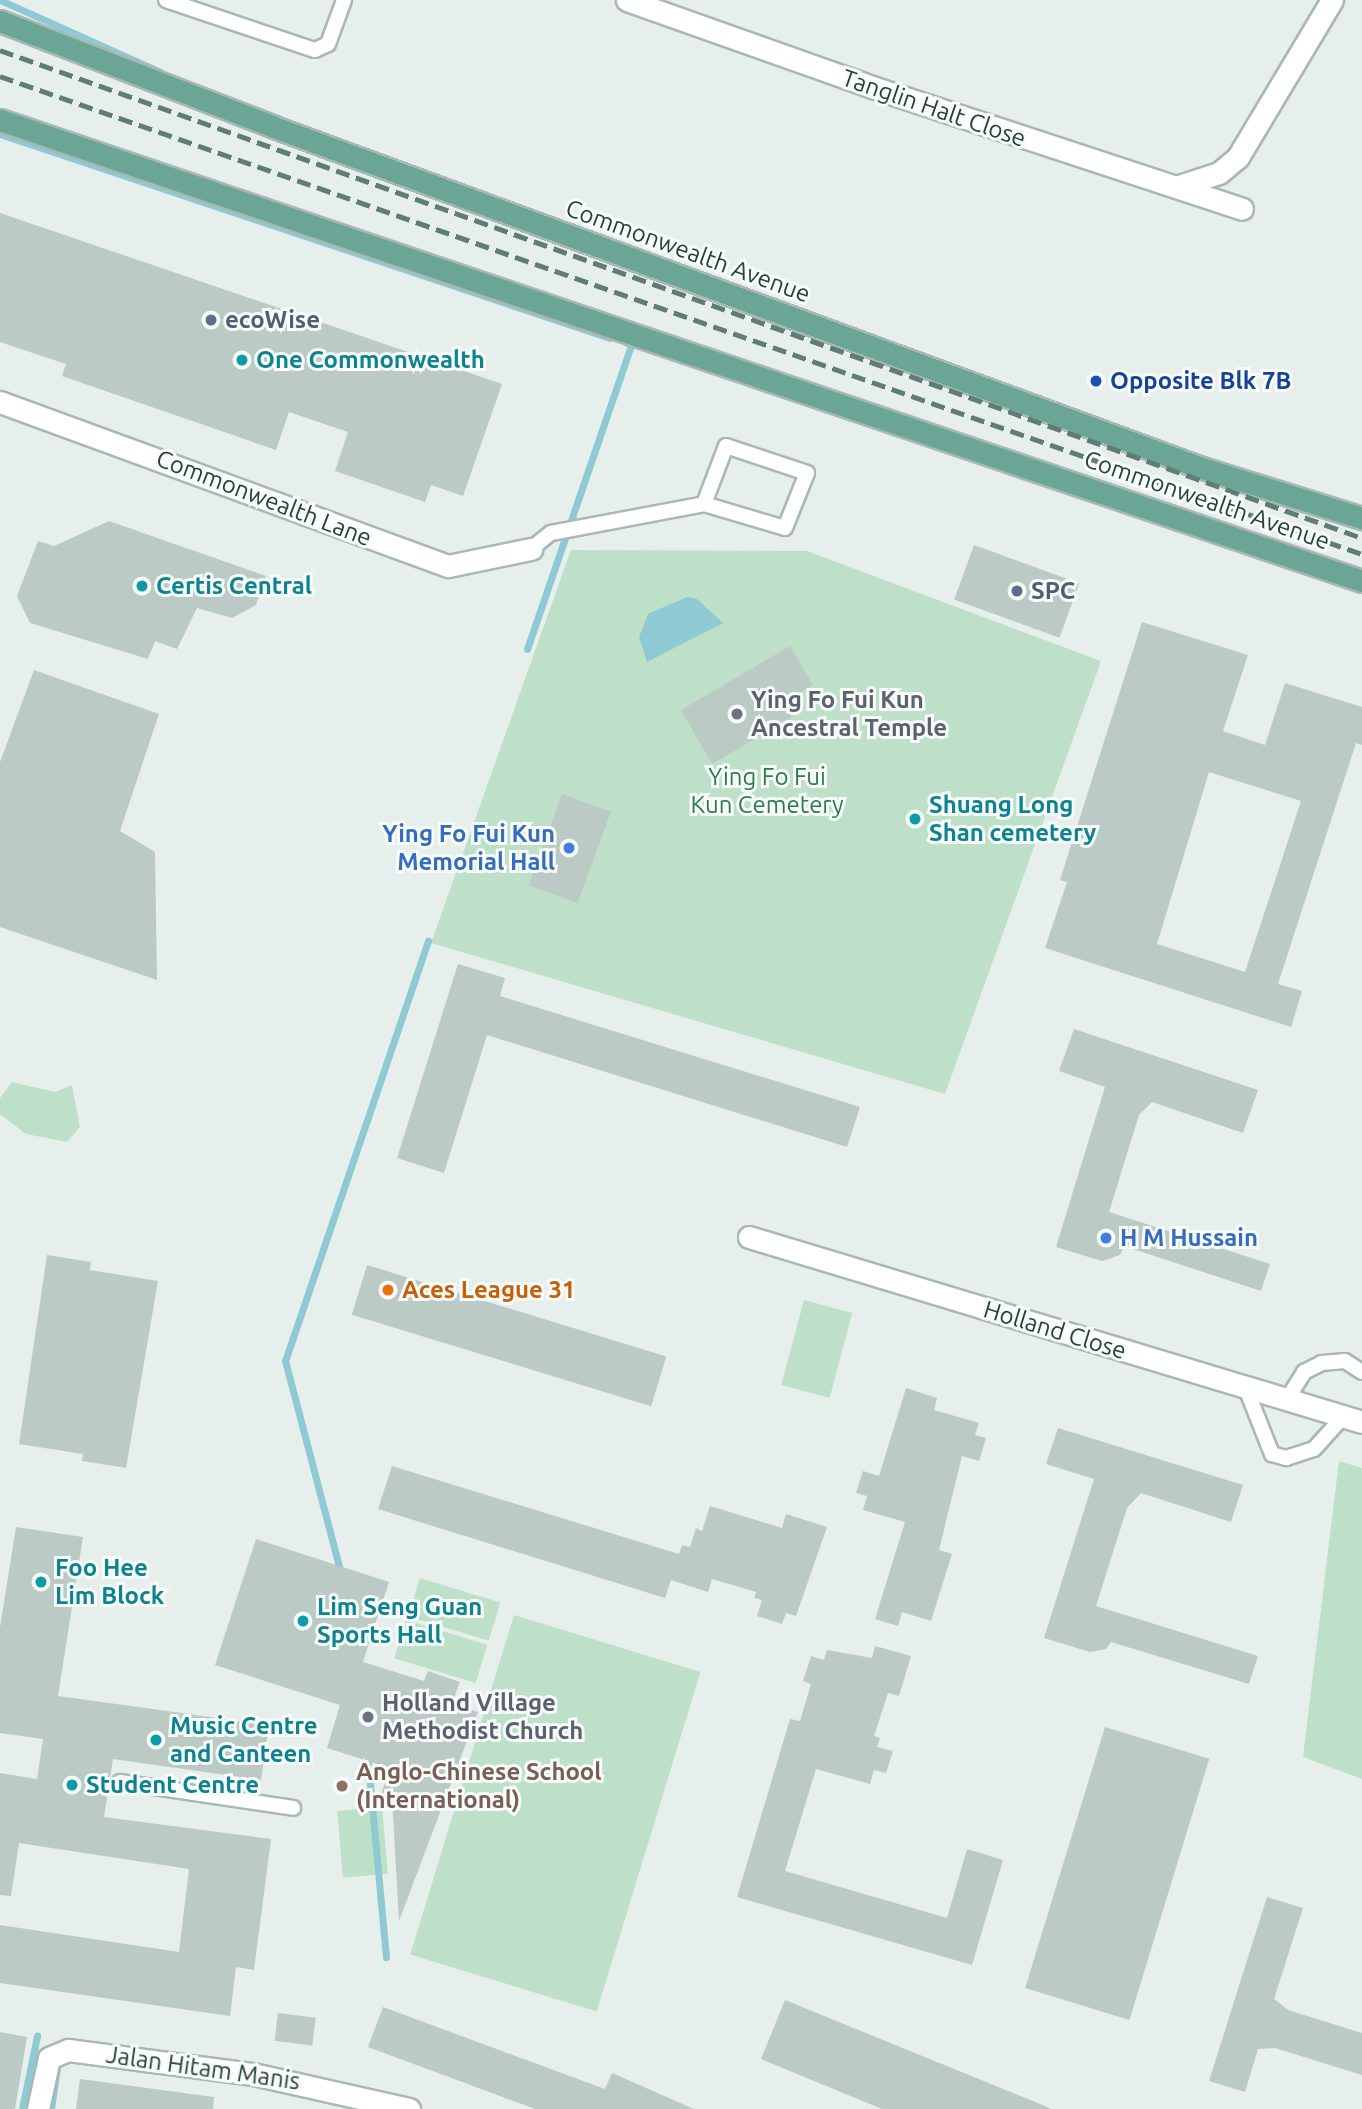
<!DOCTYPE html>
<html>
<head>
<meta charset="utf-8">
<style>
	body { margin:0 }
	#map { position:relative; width:1362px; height:2109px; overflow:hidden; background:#e6efeb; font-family:Ubuntu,sans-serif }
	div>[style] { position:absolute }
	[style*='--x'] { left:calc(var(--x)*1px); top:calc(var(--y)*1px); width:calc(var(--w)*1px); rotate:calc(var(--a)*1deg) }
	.green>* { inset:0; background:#bfe0c8; transform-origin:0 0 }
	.water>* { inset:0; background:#8ec9d4 }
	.stream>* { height:7px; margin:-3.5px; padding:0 3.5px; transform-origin:3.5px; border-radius:3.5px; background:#8ec9d4 }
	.building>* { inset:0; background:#bbcac4; transform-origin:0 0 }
	.roads { filter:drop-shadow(2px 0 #a8b8b2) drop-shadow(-2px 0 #a8b8b2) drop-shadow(0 2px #a8b8b2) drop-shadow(0 -2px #a8b8b2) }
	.lane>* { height:14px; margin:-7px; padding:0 7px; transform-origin:7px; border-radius:7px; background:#fff }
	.street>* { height:21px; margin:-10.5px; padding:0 10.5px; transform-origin:10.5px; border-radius:10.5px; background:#fff }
	.primary>* { height:21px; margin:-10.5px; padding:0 10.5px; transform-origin:10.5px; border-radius:10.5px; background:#6aa596 }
	.rail>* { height:5px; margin-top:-2.5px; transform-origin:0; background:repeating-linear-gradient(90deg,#5f7d75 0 14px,transparent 0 21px) }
	.dots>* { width:19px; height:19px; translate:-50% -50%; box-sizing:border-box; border:4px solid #f7fbf9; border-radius:50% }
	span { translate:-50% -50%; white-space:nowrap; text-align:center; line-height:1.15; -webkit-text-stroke:6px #f7fbf9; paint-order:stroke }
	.street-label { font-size:24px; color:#24423a }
	.service-label { font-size:24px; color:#4e5e75; font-weight:700 }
	.left { translate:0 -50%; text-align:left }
	.culture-label { font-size:24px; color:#0d838f; font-weight:700 }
	.transit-label { font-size:24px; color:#164399; font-weight:700 }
	.worship-label { font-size:24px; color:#5b616d; font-weight:700 }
	.park-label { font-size:24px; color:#2d7a4b }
	.shop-label { font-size:24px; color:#366cbe; font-weight:700 }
	.right { translate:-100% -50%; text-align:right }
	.food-label { font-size:24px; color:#c56008; font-weight:700 }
	.education-label { font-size:24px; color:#785e54; font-weight:700 }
</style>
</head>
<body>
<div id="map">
	<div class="green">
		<i style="clip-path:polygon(571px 550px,807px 551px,1101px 661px,945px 1094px,431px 943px)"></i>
		<i style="clip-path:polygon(12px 1082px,55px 1092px,72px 1085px,80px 1127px,67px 1142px,26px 1134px,0 1114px,0 1098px)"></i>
		<i style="left:804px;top:1300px;width:50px;height:88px;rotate:15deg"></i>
		<i style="clip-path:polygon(1339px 1461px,1362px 1468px,1362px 1779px,1303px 1757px)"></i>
		<i style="left:420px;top:1578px;width:84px;height:40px;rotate:17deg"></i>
		<i style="left:514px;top:1615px;width:195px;height:355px;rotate:17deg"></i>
		<i style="left:406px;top:1620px;width:85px;height:40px;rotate:17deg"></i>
		<i style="left:382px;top:1807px;width:67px;height:45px;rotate:85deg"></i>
	</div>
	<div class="water">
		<i style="clip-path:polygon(687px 597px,697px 599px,723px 623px,647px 662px,639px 637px,648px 614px)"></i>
	</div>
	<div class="stream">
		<i style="--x:0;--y:0;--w:175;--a:24.2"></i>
		<i style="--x:0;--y:134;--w:643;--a:18.49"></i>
		<i style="--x:527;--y:649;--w:321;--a:-71.1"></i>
		<i style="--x:631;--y:345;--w:7;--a:-153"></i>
		<i style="--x:341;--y:1574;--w:220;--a:-104.7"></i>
		<i style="--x:285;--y:1361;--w:444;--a:-71.2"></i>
		<i style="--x:367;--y:1752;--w:206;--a:84.7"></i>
		<i style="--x:22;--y:2109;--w:75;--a:-78.4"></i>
		<i style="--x:51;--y:2109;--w:41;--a:-81.7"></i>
	</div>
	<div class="building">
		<i style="clip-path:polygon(0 213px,502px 384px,463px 496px,431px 485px,425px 502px,335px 471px,348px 432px,289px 412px,276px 450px,62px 376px,66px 364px,0 342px)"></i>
		<i style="clip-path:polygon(109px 521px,266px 576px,256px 605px,232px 618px,197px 608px,177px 649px,155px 641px,148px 659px,30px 623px,17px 596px,38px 541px,54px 546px)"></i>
		<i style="left:974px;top:545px;width:112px;height:58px;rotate:20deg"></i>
		<i style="clip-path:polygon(evenodd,1142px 622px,1248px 655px,1223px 731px,1265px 745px,1285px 683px,1362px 707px,1362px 745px,1356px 743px,1278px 984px,1302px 991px,1291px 1027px,1045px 948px,1067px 882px,1060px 880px,1142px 622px,1209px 772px,1301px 801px,1245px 972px,1157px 944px,1209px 772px)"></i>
		<i style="clip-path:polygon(790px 646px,813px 685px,784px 702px,792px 717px,712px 764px,681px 710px)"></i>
		<i style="clip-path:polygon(34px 670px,159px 714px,120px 831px,155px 852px,157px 980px,0 927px,0 762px)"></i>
		<i style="left:562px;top:794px;width:52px;height:97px;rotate:20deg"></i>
		<i style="clip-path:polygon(458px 964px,505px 978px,500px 996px,860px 1107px,847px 1147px,487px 1035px,444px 1173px,397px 1158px)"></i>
		<i style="clip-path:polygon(1074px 1029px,1258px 1090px,1243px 1133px,1152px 1102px,1139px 1115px,1109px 1212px,1270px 1264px,1261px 1291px,1124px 1246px,1120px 1255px,1102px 1261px,1056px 1247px,1105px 1087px,1059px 1071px)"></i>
		<i style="clip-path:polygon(47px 1255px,91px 1262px,90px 1270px,158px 1281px,126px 1468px,82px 1461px,83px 1454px,19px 1444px)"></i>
		<i style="left:367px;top:1265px;width:313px;height:52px;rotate:17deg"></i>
		<i style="clip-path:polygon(906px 1388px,937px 1398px,934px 1410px,979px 1423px,975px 1435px,986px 1438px,979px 1461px,962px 1456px,939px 1550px,952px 1554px,931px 1621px,902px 1612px,898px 1626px,875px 1619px,905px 1522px,863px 1510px,867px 1496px,856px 1493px,863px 1471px,879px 1476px)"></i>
		<i style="clip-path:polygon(1058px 1428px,1243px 1485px,1231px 1522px,1141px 1493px,1127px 1508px,1096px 1606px,1258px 1656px,1249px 1684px,1111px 1642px,1106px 1649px,1090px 1652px,1044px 1638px,1094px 1479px,1046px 1464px)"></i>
		<i style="clip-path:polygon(392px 1466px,679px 1554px,682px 1545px,690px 1547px,696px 1528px,702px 1531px,710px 1506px,782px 1528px,786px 1514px,827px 1527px,796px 1616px,786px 1613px,782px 1624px,757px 1616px,762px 1600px,754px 1598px,756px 1592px,712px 1579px,708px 1592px,671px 1580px,665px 1598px,378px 1509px)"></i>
		<i style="clip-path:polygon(16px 1527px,83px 1537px,58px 1696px,269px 1725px,261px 1780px,113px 1759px,104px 1817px,271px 1839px,254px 1970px,236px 1967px,230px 2016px,0 1983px,0 1925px,179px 1952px,189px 1869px,19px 1843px,11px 1896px,0 1895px,0 1773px,37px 1779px,43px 1739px,0 1733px,0 1627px)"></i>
		<i style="clip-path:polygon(256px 1539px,389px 1582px,363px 1662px,424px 1681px,428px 1671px,460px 1682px,452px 1703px,478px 1712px,399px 1921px,392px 1798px,381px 1794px,390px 1768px,327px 1748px,340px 1705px,215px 1665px)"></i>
		<i style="clip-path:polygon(875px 1646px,911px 1656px,899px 1696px,888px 1693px,874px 1736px,880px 1738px,877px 1747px,893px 1751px,886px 1773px,874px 1770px,870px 1784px,816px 1769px,785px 1871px,947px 1918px,967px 1849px,1003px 1860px,972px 1965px,737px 1897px,790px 1719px,800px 1721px,811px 1684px,803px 1681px,811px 1656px,824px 1660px,827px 1650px,872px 1658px)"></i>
		<i style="left:1105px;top:1727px;width:109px;height:273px;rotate:17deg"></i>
		<i style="clip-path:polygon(1267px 1897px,1303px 1908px,1274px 1999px,1288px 2010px,1362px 2033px,1362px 2075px,1275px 2048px,1258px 2049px,1245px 2092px,1209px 2081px)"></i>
		<i style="clip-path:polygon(785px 2000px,1050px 2108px,1050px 2109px,882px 2109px,761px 2059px)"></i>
		<i style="clip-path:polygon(383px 2007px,605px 2089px,612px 2073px,694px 2109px,535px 2109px,368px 2047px)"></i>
		<i style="left:278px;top:2013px;width:38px;height:28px;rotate:7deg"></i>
		<i style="clip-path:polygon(0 2032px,27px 2037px,15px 2109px,0 2109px)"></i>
		<i style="clip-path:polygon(80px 2079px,214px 2097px,213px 2109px,76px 2109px)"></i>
	</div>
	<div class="roads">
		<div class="lane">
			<i style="--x:166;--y:0;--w:157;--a:18.6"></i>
			<i style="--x:315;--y:50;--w:14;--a:-25"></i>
			<i style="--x:328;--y:44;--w:47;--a:-70"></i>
			<i style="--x:531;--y:549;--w:26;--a:-39"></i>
			<i style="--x:551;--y:533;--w:156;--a:-10.7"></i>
			<i style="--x:704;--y:504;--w:84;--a:16.5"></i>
			<i style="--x:785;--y:528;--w:59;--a:-68.2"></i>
			<i style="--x:807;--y:473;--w:85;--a:-161.6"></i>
			<i style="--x:726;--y:446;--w:62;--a:110.8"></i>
			<i style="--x:1247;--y:1391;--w:68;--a:68.4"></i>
			<i style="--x:1272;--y:1454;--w:15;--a:16"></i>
			<i style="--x:1286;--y:1458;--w:29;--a:-18"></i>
			<i style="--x:1314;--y:1449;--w:42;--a:-47.9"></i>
			<i style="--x:1286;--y:1401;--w:34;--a:-58"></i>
			<i style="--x:1304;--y:1372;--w:20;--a:-27"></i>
			<i style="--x:1322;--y:1363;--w:23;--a:-5"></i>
			<i style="--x:1345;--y:1361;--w:20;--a:33"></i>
			<i style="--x:120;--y:1782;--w:175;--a:8.5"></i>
		</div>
		<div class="street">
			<i style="--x:627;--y:0;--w:269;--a:19.5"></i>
			<i style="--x:881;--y:90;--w:380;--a:18.2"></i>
			<i style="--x:1176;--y:187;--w:45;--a:-18"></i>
			<i style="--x:1219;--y:173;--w:25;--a:-40"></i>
			<i style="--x:1238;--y:157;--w:183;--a:-59.1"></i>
			<i style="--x:0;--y:402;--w:477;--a:20.1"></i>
			<i style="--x:448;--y:566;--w:85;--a:-11.6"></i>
			<i style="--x:749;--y:1237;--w:640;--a:16.79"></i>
			<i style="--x:38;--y:2109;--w:52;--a:-77.8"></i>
			<i style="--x:49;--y:2058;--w:21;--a:-23"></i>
			<i style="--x:68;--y:2050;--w:187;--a:7.4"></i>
			<i style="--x:253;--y:2074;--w:160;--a:12.6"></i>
		</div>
		<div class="primary">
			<i style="--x:0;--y:21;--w:294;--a:21.1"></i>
			<i style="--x:274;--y:127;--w:986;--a:20.18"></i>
			<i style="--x:1199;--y:467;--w:171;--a:17.4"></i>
			<i style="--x:0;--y:120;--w:1438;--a:18.7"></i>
		</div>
	</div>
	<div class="rail">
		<i style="--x:0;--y:50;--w:1447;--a:19.71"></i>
		<i style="--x:0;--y:76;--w:1443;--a:19.34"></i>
	</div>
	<div class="dots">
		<i style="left:211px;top:320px;background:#5c6f8a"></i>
		<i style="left:242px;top:360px;background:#0f9aa8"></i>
		<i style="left:1096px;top:381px;background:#1a4fb4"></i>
		<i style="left:142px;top:586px;background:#0f9aa8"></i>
		<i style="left:1017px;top:591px;background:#5c6f8a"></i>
		<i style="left:737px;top:714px;background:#6b7280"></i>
		<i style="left:915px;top:819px;background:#0f9aa8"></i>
		<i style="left:569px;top:848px;background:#3f7fe0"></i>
		<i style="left:1106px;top:1238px;background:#3f7fe0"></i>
		<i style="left:388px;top:1290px;background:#e8710a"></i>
		<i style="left:41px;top:1582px;background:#0f9aa8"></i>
		<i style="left:303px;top:1621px;background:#0f9aa8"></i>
		<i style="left:368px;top:1717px;background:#6b7280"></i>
		<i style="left:156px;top:1740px;background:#0f9aa8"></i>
		<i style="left:72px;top:1785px;background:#0f9aa8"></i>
		<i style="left:342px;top:1786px;background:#8d6e63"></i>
	</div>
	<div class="street-label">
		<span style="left:934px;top:108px;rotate:19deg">Tanglin Halt Close</span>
		<span style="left:688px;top:251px;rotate:20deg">Commonwealth Avenue</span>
		<span style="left:264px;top:498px;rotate:21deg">Commonwealth Lane</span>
		<span style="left:1207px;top:500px;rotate:19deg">Commonwealth Avenue</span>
		<span style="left:1055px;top:1330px;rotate:17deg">Holland Close</span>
		<span style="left:203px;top:2068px;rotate:8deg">Jalan Hitam Manis</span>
	</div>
	<div class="service-label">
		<span class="left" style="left:225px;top:320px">ecoWise</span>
		<span class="left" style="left:1031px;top:591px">SPC</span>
	</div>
	<div class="culture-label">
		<span class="left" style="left:256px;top:360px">One Commonwealth</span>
		<span class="left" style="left:156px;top:586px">Certis Central</span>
		<span class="left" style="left:929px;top:819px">Shuang Long<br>Shan cemetery</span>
		<span class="left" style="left:55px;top:1582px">Foo Hee<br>Lim Block</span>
		<span class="left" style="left:317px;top:1621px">Lim Seng Guan<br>Sports Hall</span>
		<span class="left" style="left:170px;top:1740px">Music Centre<br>and Canteen</span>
		<span class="left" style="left:86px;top:1785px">Student Centre</span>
	</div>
	<div class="transit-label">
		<span class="left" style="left:1110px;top:381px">Opposite Blk 7B</span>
	</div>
	<div class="worship-label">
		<span class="left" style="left:751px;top:714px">Ying Fo Fui Kun<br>Ancestral Temple</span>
		<span class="left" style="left:382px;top:1717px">Holland Village<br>Methodist Church</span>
	</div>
	<div class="park-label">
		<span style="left:767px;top:791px">Ying Fo Fui<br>Kun Cemetery</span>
	</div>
	<div class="shop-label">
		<span class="right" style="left:555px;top:848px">Ying Fo Fui Kun<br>Memorial Hall</span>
		<span class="left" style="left:1120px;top:1238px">H M Hussain</span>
	</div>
	<div class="food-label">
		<span class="left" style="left:402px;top:1290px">Aces League 31</span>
	</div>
	<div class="education-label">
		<span class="left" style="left:356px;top:1786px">Anglo-Chinese School<br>(International)</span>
	</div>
</div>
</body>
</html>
